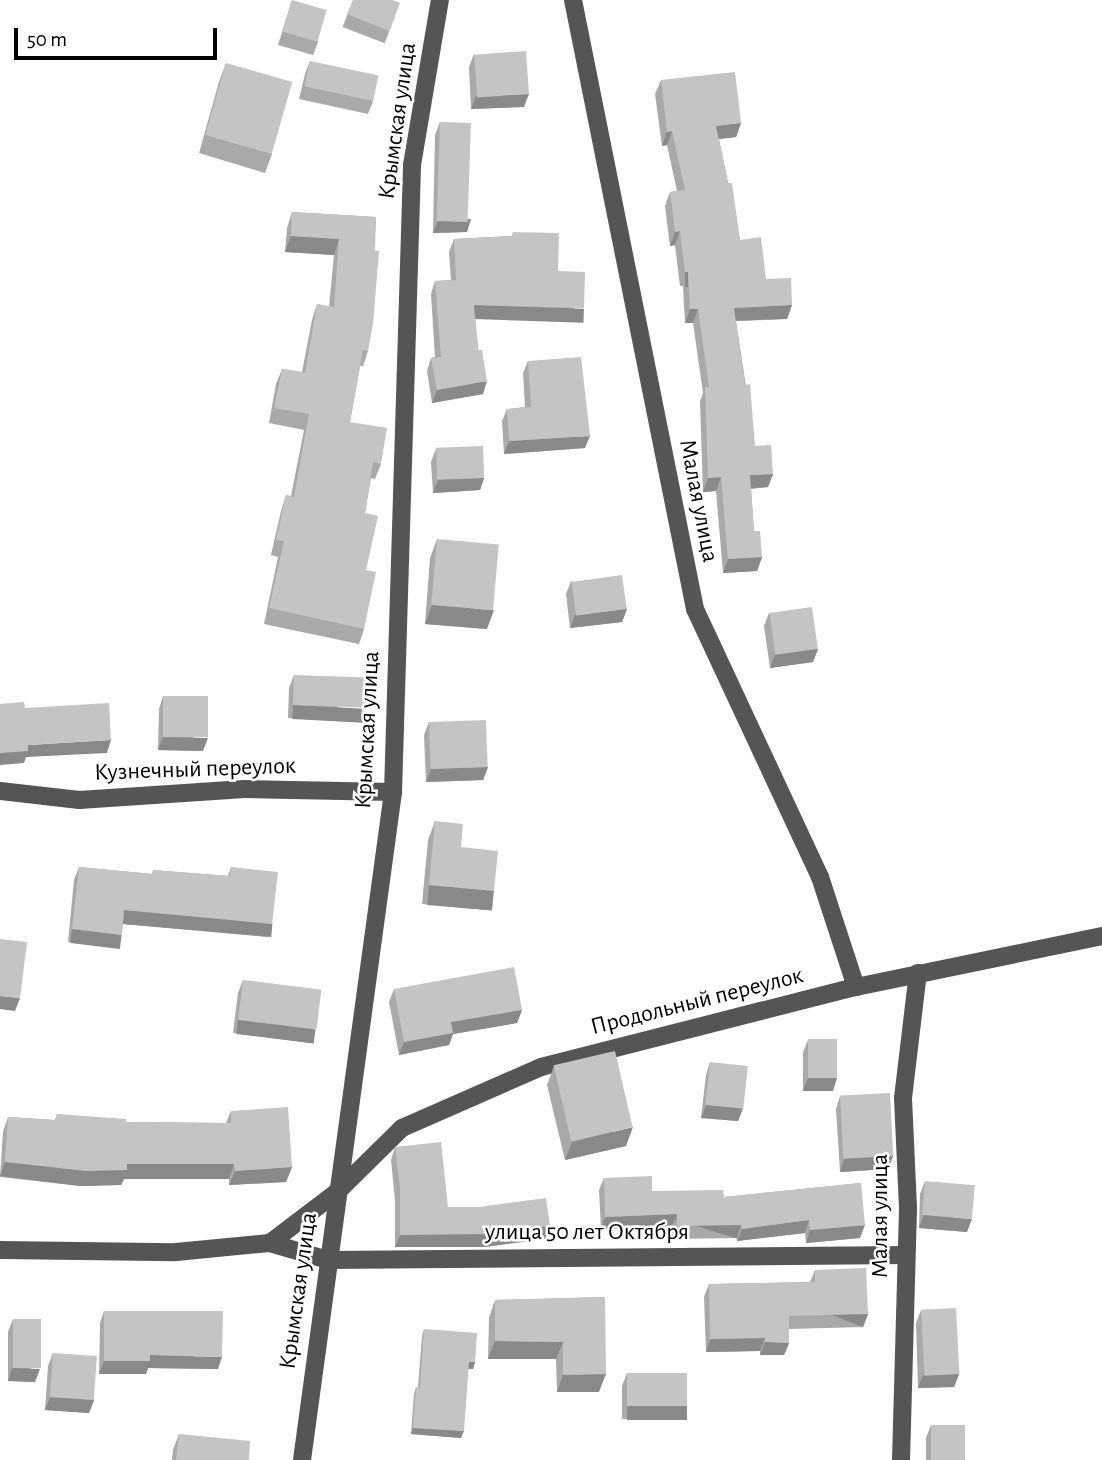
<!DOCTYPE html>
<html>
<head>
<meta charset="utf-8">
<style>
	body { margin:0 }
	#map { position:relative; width:1102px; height:1460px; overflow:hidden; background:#fff; font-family:"Alegreya Sans",sans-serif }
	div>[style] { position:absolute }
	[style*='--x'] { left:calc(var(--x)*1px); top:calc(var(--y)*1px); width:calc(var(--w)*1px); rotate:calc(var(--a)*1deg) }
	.minor>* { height:18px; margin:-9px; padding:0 9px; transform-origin:9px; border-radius:9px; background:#555 }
	.wall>* { inset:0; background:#a9a9a9; transform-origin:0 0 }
	.shaded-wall>* { inset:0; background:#898989; transform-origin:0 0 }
	.building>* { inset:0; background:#c4c4c4; transform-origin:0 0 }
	span { translate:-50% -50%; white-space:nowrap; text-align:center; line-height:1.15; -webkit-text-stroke:5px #fff; paint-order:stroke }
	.street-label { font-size:24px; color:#000 }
	.scale { position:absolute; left:14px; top:28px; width:203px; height:32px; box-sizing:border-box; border:4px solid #000; border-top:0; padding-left:9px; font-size:21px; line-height:24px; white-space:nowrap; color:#000; -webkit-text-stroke:5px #fff; paint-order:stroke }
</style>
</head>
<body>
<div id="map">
	<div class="minor">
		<i style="--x:573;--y:0;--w:621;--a:78.67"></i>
		<i style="--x:695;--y:609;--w:296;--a:65"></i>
		<i style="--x:820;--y:877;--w:116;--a:71.9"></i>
		<i style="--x:0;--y:791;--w:80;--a:6.5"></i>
		<i style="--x:79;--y:800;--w:166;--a:-3.8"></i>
		<i style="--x:245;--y:789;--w:148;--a:1.2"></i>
		<i style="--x:270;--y:1243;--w:60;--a:16.3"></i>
		<i style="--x:328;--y:1260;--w:578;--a:-0.5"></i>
		<i style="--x:0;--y:1250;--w:176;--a:0.7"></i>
		<i style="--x:176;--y:1252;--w:94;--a:-5.5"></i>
		<i style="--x:270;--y:1243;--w:84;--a:-37.3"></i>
		<i style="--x:337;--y:1192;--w:91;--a:-44.6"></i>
		<i style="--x:402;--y:1128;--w:152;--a:-23.7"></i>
		<i style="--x:541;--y:1067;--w:325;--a:-14.3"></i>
		<i style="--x:856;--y:987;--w:251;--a:-11.7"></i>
		<i style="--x:302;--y:1460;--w:674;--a:-82.24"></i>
		<i style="--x:393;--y:792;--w:627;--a:-88.26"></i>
		<i style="--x:412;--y:165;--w:167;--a:-80.4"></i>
		<i style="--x:901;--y:1460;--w:252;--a:-88.4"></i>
		<i style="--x:908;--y:1208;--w:110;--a:-92.6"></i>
		<i style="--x:903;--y:1098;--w:126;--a:-83.2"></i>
	</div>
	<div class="wall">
		<i style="clip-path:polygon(292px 0,318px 42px,313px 55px,278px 45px)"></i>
		<i style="left:353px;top:0;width:45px;height:29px;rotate:21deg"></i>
		<i style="clip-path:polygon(474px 54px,524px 107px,471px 109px,469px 67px)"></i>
		<i style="clip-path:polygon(310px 61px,373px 101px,368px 114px,299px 99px,305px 74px)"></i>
		<i style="clip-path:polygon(226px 63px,272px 154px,265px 173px,199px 153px,219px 82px)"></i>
		<i style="clip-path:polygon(661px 80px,741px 123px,736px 137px,719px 139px,740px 240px,766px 279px,792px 305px,787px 319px,736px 321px,755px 446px,773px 474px,768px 487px,751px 489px,754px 531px,762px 557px,757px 571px,723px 573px,716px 491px,703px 492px,700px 401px,703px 393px,693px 323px,685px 323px,683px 286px,680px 286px,675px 245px,670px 246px,665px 206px,670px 192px,677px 191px,667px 145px,662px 146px,655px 94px)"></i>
		<i style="clip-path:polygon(440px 122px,467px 232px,433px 233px,435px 135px)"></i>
		<i style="clip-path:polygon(292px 212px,376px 217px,368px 351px,363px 366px,360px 366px,350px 422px,381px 464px,375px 479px,371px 478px,365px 513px,366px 570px,364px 629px,359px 644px,264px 624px,278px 557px,271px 555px,281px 511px,286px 495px,291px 496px,304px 430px,269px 423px,276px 384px,282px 369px,302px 372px,312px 320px,317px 304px,329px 307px,334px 255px,285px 252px,287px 228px)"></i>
		<i style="clip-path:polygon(513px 232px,558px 271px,579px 321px,475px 318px,483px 394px,432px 403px,427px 371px,431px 358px,435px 357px,431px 294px,435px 281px,451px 280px,449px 252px,454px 239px,512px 236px)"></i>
		<i style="clip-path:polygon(528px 361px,585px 448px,504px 454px,502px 421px,507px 409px,525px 407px,523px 373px)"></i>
		<i style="clip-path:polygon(436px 449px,484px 478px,480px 490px,433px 493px,431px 462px)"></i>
		<i style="clip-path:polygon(437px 539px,487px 629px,425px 624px,430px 558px)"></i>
		<i style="clip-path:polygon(571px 581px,627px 609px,622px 622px,570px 628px,566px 594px)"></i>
		<i style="clip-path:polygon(769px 613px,818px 649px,813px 662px,770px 668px,764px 626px)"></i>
		<i style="clip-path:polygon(294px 675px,359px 722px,288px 718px,289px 688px)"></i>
		<i style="clip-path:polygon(163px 696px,203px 751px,158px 750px,159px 709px)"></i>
		<i style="clip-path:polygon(429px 722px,488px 767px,483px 780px,426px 782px,424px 735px)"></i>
		<i style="clip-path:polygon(435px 821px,461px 847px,494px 891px,488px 910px,422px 904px,428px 840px)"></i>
		<i style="clip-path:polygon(79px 867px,152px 874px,153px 870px,228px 876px,231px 867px,268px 937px,123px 924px,117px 948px,68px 942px,74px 880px)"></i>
		<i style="clip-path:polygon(243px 980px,315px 1030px,311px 1043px,233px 1033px,238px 993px)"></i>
		<i style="clip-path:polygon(394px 989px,522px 1010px,517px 1023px,453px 1034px,449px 1045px,399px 1055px,389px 1002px)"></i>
		<i style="clip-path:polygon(808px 1040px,833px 1091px,803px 1091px,803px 1052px)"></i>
		<i style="clip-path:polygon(710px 1062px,743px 1108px,738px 1121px,701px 1118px,706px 1075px)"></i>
		<i style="clip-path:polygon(554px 1066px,626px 1146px,565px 1160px,547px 1085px)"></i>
		<i style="clip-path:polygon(840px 1096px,893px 1156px,888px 1169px,840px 1172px,836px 1109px)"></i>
		<i style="clip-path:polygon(231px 1111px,292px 1167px,286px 1182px,229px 1185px,229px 1179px,124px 1179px,121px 1185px,80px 1186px,0 1177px,3px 1132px,8px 1117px,55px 1120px,57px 1114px,126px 1122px,226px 1123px)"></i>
		<i style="clip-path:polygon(395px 1147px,448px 1207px,550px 1226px,545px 1239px,484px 1247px,395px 1247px,395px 1201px,391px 1160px)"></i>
		<i style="clip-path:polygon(604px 1178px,652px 1191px,724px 1197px,861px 1183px,860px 1238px,806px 1243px,805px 1233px,737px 1241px,737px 1238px,672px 1239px,672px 1227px,601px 1229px,599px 1190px)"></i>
		<i style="clip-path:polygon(925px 1181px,967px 1232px,919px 1228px,920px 1194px)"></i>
		<i style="clip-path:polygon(815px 1270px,868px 1314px,863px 1327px,789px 1329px,789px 1343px,784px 1355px,760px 1355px,760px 1351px,706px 1352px,704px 1297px,709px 1284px,810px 1282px)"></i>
		<i style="clip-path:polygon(605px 1297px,599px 1392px,557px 1392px,556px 1359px,488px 1359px,489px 1318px,495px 1300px)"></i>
		<i style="clip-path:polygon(921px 1310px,959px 1374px,954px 1387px,918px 1388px,916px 1323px)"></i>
		<i style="clip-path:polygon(104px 1311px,218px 1369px,148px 1368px,146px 1374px,99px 1374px,100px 1323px)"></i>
		<i style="clip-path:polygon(13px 1319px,35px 1382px,8px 1381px,8px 1332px)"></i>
		<i style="clip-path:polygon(424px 1329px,475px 1362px,473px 1369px,468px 1369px,461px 1438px,411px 1434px,414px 1394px,416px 1387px,418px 1387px,422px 1336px)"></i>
		<i style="clip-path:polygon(53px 1353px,94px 1400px,89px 1413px,45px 1410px,48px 1366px)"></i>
		<i style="clip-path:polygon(627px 1373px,683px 1419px,622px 1419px,622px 1386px)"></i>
		<i style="clip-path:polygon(931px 1425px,965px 1460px,926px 1460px,926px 1438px)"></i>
		<i style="clip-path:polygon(179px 1434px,249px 1460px,172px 1460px,173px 1450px)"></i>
	</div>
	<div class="shaded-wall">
		<i style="clip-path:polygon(529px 94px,524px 107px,471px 109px,476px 96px)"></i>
		<i style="clip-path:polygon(741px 123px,736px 137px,711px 140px,716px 126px)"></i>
		<i style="clip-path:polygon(672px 131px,667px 145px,662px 146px,667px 132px)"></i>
		<i style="clip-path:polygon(471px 219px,467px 232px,433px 233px,438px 221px)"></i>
		<i style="clip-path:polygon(680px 231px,675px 245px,670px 246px,675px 232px)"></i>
		<i style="clip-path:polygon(291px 236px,339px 239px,334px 255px,285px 252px)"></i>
		<i style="left:685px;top:272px;width:3px;height:15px"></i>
		<i style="left:474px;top:305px;width:110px;height:14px;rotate:2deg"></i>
		<i style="clip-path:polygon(792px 305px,787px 319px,729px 321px,734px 308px)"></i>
		<i style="clip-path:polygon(690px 309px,698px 309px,693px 323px,685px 323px)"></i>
		<i style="clip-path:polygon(487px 381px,483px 394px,432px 403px,437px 390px)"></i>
		<i style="clip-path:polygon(590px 436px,585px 448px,504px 454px,509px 441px)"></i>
		<i style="clip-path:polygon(773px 474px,768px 487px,745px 489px,750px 475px)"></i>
		<i style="clip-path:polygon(721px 477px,716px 491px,703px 492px,708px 478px)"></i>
		<i style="clip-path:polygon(484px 478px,480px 490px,433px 493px,438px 480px)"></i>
		<i style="clip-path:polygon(762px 557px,757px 571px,723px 573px,728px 559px)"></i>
		<i style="clip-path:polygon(432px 605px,494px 610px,487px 629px,425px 624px)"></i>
		<i style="clip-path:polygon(627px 609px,622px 622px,570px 628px,575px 615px)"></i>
		<i style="clip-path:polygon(818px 649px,813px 662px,770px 668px,775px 655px)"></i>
		<i style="left:293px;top:705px;width:71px;height:14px;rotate:3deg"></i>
		<i style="clip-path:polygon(163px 737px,208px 738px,203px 751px,158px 750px)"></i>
		<i style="clip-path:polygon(111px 740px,107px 753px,26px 757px,24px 763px,0 765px,0 753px,28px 745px)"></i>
		<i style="clip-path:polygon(488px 767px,483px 780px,426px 782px,431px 769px)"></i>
		<i style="left:429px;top:885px;width:65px;height:20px;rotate:5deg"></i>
		<i style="left:124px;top:910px;width:149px;height:14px;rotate:5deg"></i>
		<i style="left:72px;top:929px;width:50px;height:14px;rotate:7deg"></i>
		<i style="clip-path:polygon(0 996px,20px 998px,15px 1011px,0 1009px)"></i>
		<i style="clip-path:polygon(522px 1010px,517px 1023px,453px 1034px,449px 1045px,399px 1055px,404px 1042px,451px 1022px)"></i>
		<i style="left:238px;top:1020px;width:78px;height:14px;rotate:7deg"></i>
		<i style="clip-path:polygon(808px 1078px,837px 1078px,833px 1091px,803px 1091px)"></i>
		<i style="clip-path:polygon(706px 1105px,743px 1108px,738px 1121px,701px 1118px)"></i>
		<i style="clip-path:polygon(633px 1127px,626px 1146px,565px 1160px,572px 1142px)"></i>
		<i style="clip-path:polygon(893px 1156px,888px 1169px,840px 1172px,844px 1159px)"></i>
		<i style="clip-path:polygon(5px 1162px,127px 1164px,234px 1164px,229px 1179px,124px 1179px,121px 1185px,80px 1186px,0 1176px)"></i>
		<i style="clip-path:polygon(292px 1167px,286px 1182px,229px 1185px,235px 1171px)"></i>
		<i style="clip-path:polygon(677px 1214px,672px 1227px,601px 1229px,605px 1217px)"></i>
		<i style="clip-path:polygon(924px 1215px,972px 1219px,967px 1232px,919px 1228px)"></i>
		<i style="clip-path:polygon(809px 1220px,805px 1233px,737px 1241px,742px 1229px)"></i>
		<i style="left:741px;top:1225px;width:14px;height:64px;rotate:107deg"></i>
		<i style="clip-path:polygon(865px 1225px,860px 1238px,806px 1243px,810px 1230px)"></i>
		<i style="clip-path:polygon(550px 1226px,545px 1239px,484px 1247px,395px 1247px,400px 1235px)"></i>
		<i style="left:868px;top:1314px;width:14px;height:79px;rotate:111deg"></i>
		<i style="clip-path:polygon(765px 1338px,760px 1351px,706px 1352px,710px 1339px)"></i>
		<i style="clip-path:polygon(495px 1341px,563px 1342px,556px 1359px,488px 1359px)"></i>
		<i style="clip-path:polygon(765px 1342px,789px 1343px,784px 1355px,760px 1355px)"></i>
		<i style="clip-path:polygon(150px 1355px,222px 1357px,218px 1369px,148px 1368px,146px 1374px,99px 1374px,104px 1361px)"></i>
		<i style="clip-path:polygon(469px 1362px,475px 1362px,473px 1369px,467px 1369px)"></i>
		<i style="clip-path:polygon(12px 1368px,40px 1369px,35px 1382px,8px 1381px)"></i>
		<i style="clip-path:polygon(606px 1374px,599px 1392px,557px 1392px,563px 1375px)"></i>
		<i style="clip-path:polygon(959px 1374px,954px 1387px,918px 1388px,923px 1375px)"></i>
		<i style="clip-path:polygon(50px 1397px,94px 1400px,89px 1413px,45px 1410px)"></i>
		<i style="left:627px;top:1406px;width:60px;height:14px"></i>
		<i style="clip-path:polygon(413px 1428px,464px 1431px,461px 1438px,411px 1434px)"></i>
	</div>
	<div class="building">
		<i style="left:292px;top:0;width:36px;height:33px;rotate:16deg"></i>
		<i style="clip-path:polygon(353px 0,392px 0,400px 3px,389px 31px,347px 14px)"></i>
		<i style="left:526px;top:51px;width:43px;height:52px;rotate:86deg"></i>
		<i style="left:310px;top:61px;width:70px;height:26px;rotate:12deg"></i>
		<i style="left:226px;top:63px;width:69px;height:75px;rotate:16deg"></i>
		<i style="clip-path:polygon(735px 72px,741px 123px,716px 126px,728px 183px,732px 183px,740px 240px,761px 237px,766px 279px,791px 278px,792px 305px,734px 308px,745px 385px,750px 384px,755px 446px,771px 445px,773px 474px,750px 475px,754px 531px,760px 531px,762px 557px,728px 559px,721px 477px,708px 478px,705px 387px,709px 387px,698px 309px,690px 309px,688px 272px,685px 272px,680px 231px,675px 232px,670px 192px,685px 190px,672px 131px,667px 132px,661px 80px)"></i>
		<i style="left:440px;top:122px;width:31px;height:99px;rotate:2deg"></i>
		<i style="clip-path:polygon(292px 212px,376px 217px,375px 251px,379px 251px,373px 324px,368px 351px,363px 350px,350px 422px,387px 428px,381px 464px,373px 462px,365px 513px,378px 516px,366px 570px,376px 572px,364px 629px,269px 608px,284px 541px,276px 540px,286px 495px,294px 497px,309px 414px,274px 408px,282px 369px,305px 373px,317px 304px,334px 307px,339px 239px,291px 236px)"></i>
		<i style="clip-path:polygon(513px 232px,559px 233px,558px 271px,585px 272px,584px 308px,474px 305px,478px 350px,482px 350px,487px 381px,437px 390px,431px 358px,441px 357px,435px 281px,456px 280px,454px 239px,513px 236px)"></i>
		<i style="clip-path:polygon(581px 357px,590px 436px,509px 441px,507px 409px,531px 407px,528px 361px)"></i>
		<i style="left:483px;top:446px;width:32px;height:47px;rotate:88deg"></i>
		<i style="left:437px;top:539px;width:62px;height:66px;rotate:5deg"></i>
		<i style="left:622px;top:575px;width:34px;height:51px;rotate:82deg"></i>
		<i style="left:812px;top:607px;width:42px;height:43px;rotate:82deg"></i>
		<i style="left:294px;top:675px;width:72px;height:30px;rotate:2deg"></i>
		<i style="left:163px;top:696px;width:45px;height:41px"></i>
		<i style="clip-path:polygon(24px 702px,25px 708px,109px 703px,111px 740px,28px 745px,28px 751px,0 753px,0 704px)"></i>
		<i style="left:486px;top:720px;width:47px;height:57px;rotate:88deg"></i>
		<i style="clip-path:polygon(435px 821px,463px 824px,461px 847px,498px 851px,494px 891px,429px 885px)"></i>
		<i style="clip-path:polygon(79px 867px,153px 874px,153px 870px,230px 876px,231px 867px,278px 872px,272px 924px,124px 910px,122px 935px,72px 929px)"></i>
		<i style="clip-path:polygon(0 939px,27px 942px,20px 998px,0 996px)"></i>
		<i style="clip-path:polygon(514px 967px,522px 1010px,451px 1022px,453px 1033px,404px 1042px,394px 989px)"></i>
		<i style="left:243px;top:980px;width:79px;height:40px;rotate:7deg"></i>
		<i style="left:837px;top:1039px;width:39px;height:29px;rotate:90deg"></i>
		<i style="left:615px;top:1051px;width:78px;height:63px;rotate:77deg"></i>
		<i style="left:710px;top:1062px;width:38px;height:43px;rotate:6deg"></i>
		<i style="left:890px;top:1093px;width:63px;height:50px;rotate:87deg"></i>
		<i style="clip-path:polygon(288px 1107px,292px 1167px,235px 1171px,234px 1164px,127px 1164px,127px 1170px,86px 1171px,5px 1162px,8px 1117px,56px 1120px,57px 1114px,126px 1119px,126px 1122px,231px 1123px,231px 1111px)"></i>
		<i style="clip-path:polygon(441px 1142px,448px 1207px,479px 1207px,546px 1198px,550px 1226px,489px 1234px,400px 1235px,400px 1188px,395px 1147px)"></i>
		<i style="clip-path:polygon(652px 1176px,652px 1191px,723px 1190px,724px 1197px,861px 1183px,865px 1225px,810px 1230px,809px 1220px,742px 1229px,741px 1225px,677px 1226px,677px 1214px,605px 1217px,604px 1178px)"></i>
		<i style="left:925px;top:1181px;width:50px;height:34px;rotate:5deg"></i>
		<i style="clip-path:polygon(866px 1268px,868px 1314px,789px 1316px,789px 1343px,765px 1342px,765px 1338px,710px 1339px,709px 1284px,815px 1282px,815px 1270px)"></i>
		<i style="clip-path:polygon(605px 1297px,606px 1374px,563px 1375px,563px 1342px,495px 1341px,495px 1300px)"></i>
		<i style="left:956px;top:1308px;width:66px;height:35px;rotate:87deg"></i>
		<i style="clip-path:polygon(104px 1311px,223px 1311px,222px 1357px,150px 1355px,150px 1361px,104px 1361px)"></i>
		<i style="left:13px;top:1319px;width:28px;height:49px"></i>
		<i style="clip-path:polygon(424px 1329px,477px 1333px,475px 1362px,469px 1362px,464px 1431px,413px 1428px,416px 1387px,420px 1387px)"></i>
		<i style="left:53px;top:1353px;width:44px;height:44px;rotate:4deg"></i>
		<i style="left:627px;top:1373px;width:60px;height:33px"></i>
		<i style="left:931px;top:1425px;width:34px;height:35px"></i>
		<i style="clip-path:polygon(179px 1434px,250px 1441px,249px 1460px,176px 1460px)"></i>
	</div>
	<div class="street-label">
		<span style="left:398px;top:121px;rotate:-82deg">Крымская улица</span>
		<span style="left:698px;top:501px;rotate:79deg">Малая улица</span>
		<span style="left:368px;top:730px;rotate:-87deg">Крымская улица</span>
		<span style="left:195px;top:770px;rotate:-2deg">Кузнечный переулок</span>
		<span style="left:697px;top:1002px;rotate:-14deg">Продольный переулок</span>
		<span style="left:881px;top:1216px;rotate:-90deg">Малая улица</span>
		<span style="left:587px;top:1233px">улица 50 лет Октября</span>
		<span style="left:299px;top:1291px;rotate:-82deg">Крымская улица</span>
	</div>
	<div class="scale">50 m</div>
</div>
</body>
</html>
